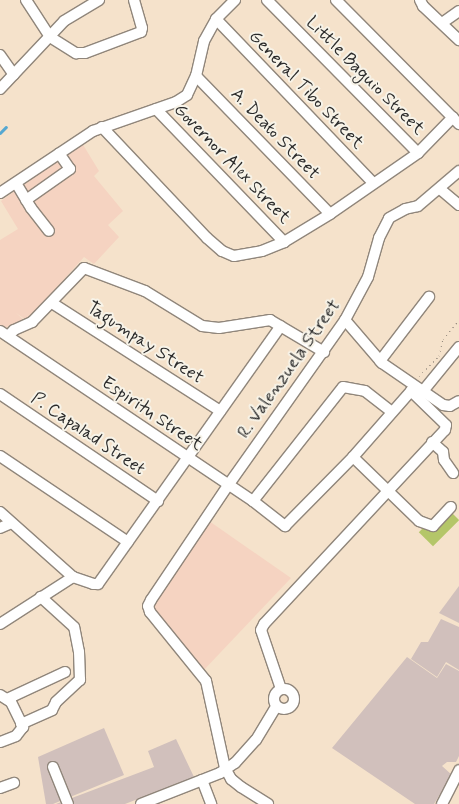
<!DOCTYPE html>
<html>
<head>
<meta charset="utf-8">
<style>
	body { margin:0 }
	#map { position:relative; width:459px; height:804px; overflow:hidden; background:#f5e2cb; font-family:Mynerve,sans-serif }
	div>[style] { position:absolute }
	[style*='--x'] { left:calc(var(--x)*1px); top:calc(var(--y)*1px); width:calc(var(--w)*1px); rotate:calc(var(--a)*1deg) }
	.built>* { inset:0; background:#f5d3c1 }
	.industrial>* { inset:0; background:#d1c0bc }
	.green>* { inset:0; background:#b4c669; transform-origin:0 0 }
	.stream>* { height:2.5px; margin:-1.25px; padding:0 1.25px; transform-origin:1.25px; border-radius:1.25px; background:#56a8d1 }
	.path>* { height:1px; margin-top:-0.5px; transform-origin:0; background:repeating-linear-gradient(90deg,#90867b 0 1px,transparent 0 5px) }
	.roads { filter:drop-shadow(1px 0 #90867b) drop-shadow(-1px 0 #90867b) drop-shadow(0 1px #90867b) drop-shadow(0 -1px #90867b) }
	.minor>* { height:10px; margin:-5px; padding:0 5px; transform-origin:5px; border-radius:5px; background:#fff }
	.minor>.ring { margin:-5px; padding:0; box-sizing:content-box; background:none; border:10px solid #fff; border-radius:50% }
	span { translate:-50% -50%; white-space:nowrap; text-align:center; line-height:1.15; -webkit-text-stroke:4px #f7f3e8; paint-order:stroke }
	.street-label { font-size:18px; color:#2b2b2b }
</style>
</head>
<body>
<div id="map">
	<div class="built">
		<i style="clip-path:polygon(82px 143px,99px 171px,94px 176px,123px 211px,108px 225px,119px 237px,94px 264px,84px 257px,33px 314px,26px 320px,16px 313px,24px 320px,4px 328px,0 325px,0 240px,18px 229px,1px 201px)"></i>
		<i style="clip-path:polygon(209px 521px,291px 578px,202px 672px,154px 611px,153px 605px)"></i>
	</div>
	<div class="industrial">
		<i style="clip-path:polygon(459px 586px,459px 623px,439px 613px)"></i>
		<i style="clip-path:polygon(441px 619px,459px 627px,459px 670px,446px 662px,437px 677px,411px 659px,421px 642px,428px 642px)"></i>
		<i style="clip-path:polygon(407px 657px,437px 678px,446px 664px,459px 671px,459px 756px,456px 762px,447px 762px,442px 766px,452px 775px,434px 804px,415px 804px,332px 748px)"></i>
		<i style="clip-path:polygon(104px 728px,124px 775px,53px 804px,46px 804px,38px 757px)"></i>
		<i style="clip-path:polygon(176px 739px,194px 777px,125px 804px,56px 804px,154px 767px,148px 751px)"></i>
	</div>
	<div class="green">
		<i style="left:445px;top:506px;width:20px;height:37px;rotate:45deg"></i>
	</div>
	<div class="stream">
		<i style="--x:0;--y:133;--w:8;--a:-45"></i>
	</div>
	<div class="path">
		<i style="--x:419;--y:376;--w:28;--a:-45"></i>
		<i style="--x:439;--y:356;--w:17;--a:-77"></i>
		<i style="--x:443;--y:339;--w:25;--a:-50"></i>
	</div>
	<div class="roads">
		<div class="minor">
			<i style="--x:26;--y:0;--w:44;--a:57"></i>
			<i style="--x:50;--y:37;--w:31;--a:32"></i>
			<i style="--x:76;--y:53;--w:9;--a:0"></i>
			<i style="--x:85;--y:53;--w:60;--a:-20.6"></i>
			<i style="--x:141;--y:32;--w:4;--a:-76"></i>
			<i style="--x:142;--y:28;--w:29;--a:-106"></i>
			<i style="--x:267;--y:0;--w:215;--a:45.4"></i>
			<i style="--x:336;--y:0;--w:175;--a:45.2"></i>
			<i style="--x:420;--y:0;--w:7;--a:63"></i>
			<i style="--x:423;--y:6;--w:50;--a:43.4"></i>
			<i style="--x:216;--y:19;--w:227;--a:46.2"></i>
			<i style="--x:442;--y:23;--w:21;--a:-35"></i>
			<i style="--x:0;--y:55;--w:24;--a:55"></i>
			<i style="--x:196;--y:76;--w:192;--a:45.8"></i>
			<i style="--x:0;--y:89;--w:93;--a:-46.7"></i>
			<i style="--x:64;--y:21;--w:41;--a:-31"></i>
			<i style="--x:156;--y:109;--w:185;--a:46.1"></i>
			<i style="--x:102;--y:127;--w:153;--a:46.6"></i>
			<i style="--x:207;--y:238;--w:20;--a:41"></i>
			<i style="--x:222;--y:251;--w:13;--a:23"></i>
			<i style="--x:234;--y:256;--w:28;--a:-10"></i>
			<i style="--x:262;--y:251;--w:24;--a:-22"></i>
			<i style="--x:284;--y:242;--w:54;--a:-31.3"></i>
			<i style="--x:330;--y:214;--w:107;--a:-34.7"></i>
			<i style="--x:418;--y:153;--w:50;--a:-45.8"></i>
			<i style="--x:16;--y:183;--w:29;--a:59"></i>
			<i style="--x:31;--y:208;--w:29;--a:52"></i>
			<i style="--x:440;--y:189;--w:25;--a:40"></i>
			<i style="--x:0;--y:193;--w:112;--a:-33.7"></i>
			<i style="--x:93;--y:131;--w:88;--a:-19.3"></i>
			<i style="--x:176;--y:102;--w:13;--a:-32"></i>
			<i style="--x:187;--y:95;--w:21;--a:-65"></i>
			<i style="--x:196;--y:76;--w:36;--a:-77"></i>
			<i style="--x:204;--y:41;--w:25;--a:-61"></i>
			<i style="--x:216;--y:19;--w:27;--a:-45"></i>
			<i style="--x:26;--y:200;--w:54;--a:-35.2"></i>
			<i style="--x:70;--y:169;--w:19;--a:-125"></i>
			<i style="--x:52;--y:303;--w:200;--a:32.7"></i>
			<i style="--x:345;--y:320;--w:57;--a:49.3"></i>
			<i style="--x:382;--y:363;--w:74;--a:34.5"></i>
			<i style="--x:443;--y:405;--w:7;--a:8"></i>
			<i style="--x:450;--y:406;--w:10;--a:-29"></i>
			<i style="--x:0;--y:331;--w:305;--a:33.9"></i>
			<i style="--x:253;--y:501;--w:41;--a:38"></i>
			<i style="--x:285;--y:526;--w:97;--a:-45.4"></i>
			<i style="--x:353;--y:457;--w:92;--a:44.1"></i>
			<i style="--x:419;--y:521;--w:15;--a:20"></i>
			<i style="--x:433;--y:526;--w:26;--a:-47"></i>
			<i style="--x:8;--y:336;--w:8;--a:-45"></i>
			<i style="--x:14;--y:330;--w:20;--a:-24"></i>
			<i style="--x:32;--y:322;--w:75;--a:-46.1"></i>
			<i style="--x:84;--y:268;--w:65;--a:20.7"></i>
			<i style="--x:145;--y:291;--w:67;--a:31.6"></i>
			<i style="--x:202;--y:326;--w:17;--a:7"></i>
			<i style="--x:219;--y:328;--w:52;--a:-8.9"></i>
			<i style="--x:270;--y:320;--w:63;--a:30.7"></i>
			<i style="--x:380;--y:361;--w:81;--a:-52.6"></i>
			<i style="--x:423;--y:391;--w:57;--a:-50.7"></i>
			<i style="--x:0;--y:394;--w:191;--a:34.1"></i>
			<i style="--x:432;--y:442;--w:15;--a:42"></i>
			<i style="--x:443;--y:452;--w:8;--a:83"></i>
			<i style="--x:444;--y:460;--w:16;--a:55"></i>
			<i style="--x:0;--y:456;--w:154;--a:33.9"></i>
			<i style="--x:253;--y:501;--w:145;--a:-51.7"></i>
			<i style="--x:343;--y:387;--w:22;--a:10"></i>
			<i style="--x:365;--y:391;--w:34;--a:38"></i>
			<i style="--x:0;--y:512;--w:98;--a:41.7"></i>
			<i style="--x:73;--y:577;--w:21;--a:19"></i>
			<i style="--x:93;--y:584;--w:5;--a:0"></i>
			<i style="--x:98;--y:584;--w:316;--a:-54.7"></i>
			<i style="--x:0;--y:528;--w:12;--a:-24"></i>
			<i style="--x:0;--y:624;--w:87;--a:-32.8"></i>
			<i class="ring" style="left:274px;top:689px;width:10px;height:10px"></i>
			<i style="--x:281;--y:689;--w:62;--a:-108.7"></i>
			<i style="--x:261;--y:630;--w:7;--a:-63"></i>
			<i style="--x:264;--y:624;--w:265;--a:-47"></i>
			<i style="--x:445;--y:430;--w:5;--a:-79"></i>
			<i style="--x:446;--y:425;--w:49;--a:-135.8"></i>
			<i style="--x:411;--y:391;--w:88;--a:131.3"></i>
			<i style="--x:0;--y:695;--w:13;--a:32"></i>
			<i style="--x:11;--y:702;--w:28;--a:64"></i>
			<i style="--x:23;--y:727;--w:11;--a:128"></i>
			<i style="--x:16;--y:736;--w:17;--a:159"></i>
			<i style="--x:7;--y:699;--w:64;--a:-25"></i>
			<i style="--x:21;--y:724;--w:34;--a:-24"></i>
			<i style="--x:52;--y:710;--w:9;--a:-63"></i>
			<i style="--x:56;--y:702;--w:33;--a:-43"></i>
			<i style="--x:80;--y:680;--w:28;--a:-92"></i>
			<i style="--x:79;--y:652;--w:25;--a:-101"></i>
			<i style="--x:74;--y:627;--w:45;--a:-137.7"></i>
			<i style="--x:53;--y:767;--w:40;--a:68"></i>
			<i style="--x:225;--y:768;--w:89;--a:-102.3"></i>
			<i style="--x:206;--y:681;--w:89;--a:-129.1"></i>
			<i style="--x:150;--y:612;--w:6;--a:-108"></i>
			<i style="--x:148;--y:606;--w:7;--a:-63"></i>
			<i style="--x:151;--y:600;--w:140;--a:-56.1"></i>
			<i style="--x:229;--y:484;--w:201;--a:-54.7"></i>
			<i style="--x:345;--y:320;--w:49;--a:-61.9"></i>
			<i style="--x:368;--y:277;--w:41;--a:-74.2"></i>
			<i style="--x:379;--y:238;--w:22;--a:-63"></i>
			<i style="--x:389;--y:218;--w:18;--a:-29"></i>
			<i style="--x:405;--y:209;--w:13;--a:-13"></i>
			<i style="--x:418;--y:206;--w:54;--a:-40.5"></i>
			<i style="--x:225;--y:768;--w:13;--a:61"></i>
			<i style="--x:231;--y:779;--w:13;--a:39"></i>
			<i style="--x:241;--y:787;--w:32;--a:32"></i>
			<i style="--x:202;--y:780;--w:26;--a:69"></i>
			<i style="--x:0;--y:788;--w:15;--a:-20"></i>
			<i style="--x:141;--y:804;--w:85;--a:-21.4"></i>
			<i style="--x:220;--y:773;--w:18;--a:-34"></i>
			<i style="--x:235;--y:763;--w:31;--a:-48"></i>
			<i style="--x:256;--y:740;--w:39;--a:-59"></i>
			<i style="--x:442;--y:804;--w:38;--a:-63"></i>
		</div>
	</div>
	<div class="street-label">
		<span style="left:365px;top:76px;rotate:45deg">Little Baguio Street</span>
		<span style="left:306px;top:90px;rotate:46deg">General Tibo Street</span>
		<span style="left:275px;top:134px;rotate:46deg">A. Deato Street</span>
		<span style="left:232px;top:164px;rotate:46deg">Governor Alex Street</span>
		<span style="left:145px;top:343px;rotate:33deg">Tagumpay Street</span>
		<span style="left:289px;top:369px;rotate:-55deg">R. Valenzuela Street</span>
		<span style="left:152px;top:414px;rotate:34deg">Espiritu Street</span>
		<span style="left:88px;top:434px;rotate:34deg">P. Capalad Street</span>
	</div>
</div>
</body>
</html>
